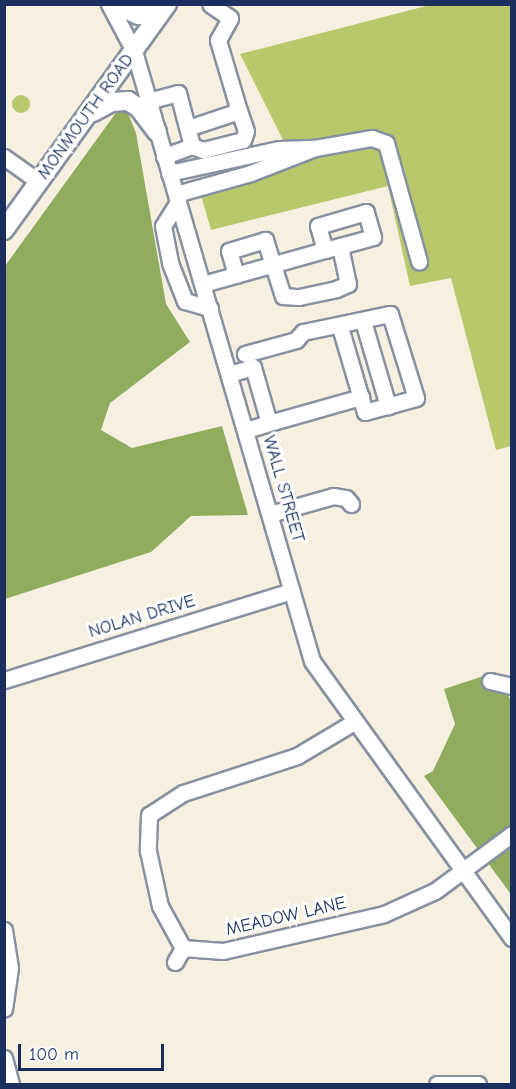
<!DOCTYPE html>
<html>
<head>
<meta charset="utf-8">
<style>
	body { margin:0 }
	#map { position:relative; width:516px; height:1089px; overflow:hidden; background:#f6f0e0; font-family:"Comic Neue",sans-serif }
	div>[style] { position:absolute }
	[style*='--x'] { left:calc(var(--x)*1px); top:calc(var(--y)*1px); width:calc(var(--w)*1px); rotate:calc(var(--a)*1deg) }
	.green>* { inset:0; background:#b8c86b }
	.round { border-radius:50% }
	.forest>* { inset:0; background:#92ac5f }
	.roads { filter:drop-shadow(2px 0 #88909f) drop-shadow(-2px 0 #88909f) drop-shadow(0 2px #88909f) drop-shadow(0 -2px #88909f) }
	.minor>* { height:15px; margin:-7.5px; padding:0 7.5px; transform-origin:7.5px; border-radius:7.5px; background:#fff }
	.major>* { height:18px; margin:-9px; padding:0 9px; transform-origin:9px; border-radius:9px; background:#fff }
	span { translate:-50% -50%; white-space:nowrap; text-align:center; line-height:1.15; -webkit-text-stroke:6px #fff; paint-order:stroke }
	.street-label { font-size:18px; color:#1b2f5e }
	.frame { position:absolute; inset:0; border:6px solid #1b2f5e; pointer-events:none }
	.scale { position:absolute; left:18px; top:1044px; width:146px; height:27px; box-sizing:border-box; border:3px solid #1b2f5e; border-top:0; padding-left:8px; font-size:18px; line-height:21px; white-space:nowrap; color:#1b2f5e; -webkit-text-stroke:4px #fff; paint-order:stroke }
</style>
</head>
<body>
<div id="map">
	<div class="green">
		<i style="clip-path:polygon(430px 5px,511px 5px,511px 446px,496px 450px,451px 278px,410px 286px,388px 186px,211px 230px,197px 181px,290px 154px,240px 54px)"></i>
		<i class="round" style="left:12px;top:95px;width:18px;height:18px"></i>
	</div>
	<div class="forest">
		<i style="clip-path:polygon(118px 110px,127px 111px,136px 133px,166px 304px,190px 342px,110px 403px,101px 430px,132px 448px,222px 426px,248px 515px,191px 516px,151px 552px,5px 599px,5px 266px)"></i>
		<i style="clip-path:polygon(496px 672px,511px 701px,510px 893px,424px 776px,433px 771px,455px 724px,444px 689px)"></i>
	</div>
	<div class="roads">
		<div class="minor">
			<i style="--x:109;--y:4;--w:53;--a:62"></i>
			<i style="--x:134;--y:51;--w:635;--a:73.73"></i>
			<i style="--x:312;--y:661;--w:342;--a:54.2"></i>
			<i style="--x:148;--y:101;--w:31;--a:-15"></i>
			<i style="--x:178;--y:93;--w:55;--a:75.2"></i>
			<i style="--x:192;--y:146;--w:30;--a:160"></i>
			<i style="--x:188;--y:128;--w:54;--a:-18.4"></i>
			<i style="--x:239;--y:111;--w:74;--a:-106.5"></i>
			<i style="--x:218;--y:40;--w:25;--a:-61"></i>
			<i style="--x:230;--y:18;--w:24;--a:-145"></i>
			<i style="--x:192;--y:146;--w:12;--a:20"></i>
			<i style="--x:203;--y:150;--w:41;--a:-14"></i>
			<i style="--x:243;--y:140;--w:9;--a:-72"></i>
			<i style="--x:246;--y:131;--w:21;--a:-109"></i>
			<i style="--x:315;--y:148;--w:58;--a:-10"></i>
			<i style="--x:372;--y:138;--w:15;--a:20"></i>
			<i style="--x:386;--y:143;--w:123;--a:74.4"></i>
			<i style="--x:4;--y:157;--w:43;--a:35.5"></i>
			<i style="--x:169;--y:173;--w:113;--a:-12.3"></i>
			<i style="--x:279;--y:149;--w:36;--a:-2"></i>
			<i style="--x:315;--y:148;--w:69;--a:158.7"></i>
			<i style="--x:251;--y:173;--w:78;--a:164.4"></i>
			<i style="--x:178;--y:202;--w:28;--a:122"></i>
			<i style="--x:163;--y:226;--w:38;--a:79"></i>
			<i style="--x:170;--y:263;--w:41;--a:68.5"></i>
			<i style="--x:185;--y:301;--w:26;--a:16"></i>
			<i style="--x:236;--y:275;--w:25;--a:-106"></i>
			<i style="--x:229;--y:251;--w:38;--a:-17"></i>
			<i style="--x:265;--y:240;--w:59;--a:72.2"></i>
			<i style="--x:283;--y:296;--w:16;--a:4"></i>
			<i style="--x:299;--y:297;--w:38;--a:-12"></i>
			<i style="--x:336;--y:289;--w:13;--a:-23"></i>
			<i style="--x:348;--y:284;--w:39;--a:-102"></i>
			<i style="--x:203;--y:284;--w:127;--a:-15.6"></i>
			<i style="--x:325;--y:250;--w:50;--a:-15.2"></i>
			<i style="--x:373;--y:237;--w:26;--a:-106"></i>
			<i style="--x:366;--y:212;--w:50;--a:163.7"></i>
			<i style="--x:318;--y:226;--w:25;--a:74"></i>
			<i style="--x:363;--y:321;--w:89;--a:73.6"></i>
			<i style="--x:245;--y:354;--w:53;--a:-15.4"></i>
			<i style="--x:296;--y:340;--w:11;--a:-49"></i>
			<i style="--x:303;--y:332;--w:89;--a:-11.7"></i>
			<i style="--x:390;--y:314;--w:88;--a:72.8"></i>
			<i style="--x:416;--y:398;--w:53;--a:164.6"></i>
			<i style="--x:365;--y:412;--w:89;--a:-106.4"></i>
			<i style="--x:229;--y:374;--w:25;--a:-16"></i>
			<i style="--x:253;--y:367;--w:58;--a:74.1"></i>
			<i style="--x:269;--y:423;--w:24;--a:163"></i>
			<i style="--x:269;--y:423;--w:96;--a:-15.8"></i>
			<i style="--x:270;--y:514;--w:66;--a:-15.9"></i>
			<i style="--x:333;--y:496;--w:13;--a:9"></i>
			<i style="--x:346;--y:498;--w:8;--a:50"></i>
			<i style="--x:4;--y:680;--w:301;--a:-17.2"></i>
			<i style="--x:490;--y:681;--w:23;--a:13"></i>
			<i style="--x:354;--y:722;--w:66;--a:149.2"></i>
			<i style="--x:297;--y:756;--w:120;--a:162"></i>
			<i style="--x:183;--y:793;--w:40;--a:147.1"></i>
			<i style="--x:149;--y:815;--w:36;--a:92"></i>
			<i style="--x:148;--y:851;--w:56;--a:77.7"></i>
			<i style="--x:160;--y:906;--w:48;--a:61.3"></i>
			<i style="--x:183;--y:948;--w:40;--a:4.3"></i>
			<i style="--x:223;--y:951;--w:165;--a:-12.9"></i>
			<i style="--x:384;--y:914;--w:56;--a:-24.3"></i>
			<i style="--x:435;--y:891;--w:96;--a:-36.5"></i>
			<i style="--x:4;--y:930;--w:38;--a:81"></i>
			<i style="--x:10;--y:968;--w:41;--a:98.3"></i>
			<i style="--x:175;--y:962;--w:16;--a:-60"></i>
			<i style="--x:4;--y:1058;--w:27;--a:75"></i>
			<i style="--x:437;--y:1084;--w:41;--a:0"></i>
		</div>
		<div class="major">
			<i style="--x:115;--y:4;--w:26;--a:25"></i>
			<i style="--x:139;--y:15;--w:27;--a:-24"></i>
			<i style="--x:93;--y:112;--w:21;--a:-28"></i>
			<i style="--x:112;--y:102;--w:16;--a:-4"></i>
			<i style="--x:128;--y:101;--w:13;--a:32"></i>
			<i style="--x:139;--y:108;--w:30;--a:53"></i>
			<i style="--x:4;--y:230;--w:279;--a:-54.2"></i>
		</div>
	</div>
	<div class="street-label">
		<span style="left:86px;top:117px;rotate:-54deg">MONMOUTH ROAD</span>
		<span style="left:283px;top:489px;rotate:74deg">WALL STREET</span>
		<span style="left:142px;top:617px;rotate:-17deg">NOLAN DRIVE</span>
		<span style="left:286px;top:917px;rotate:-13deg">MEADOW LANE</span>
	</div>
	<div class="frame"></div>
	<div class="scale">100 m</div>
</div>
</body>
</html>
